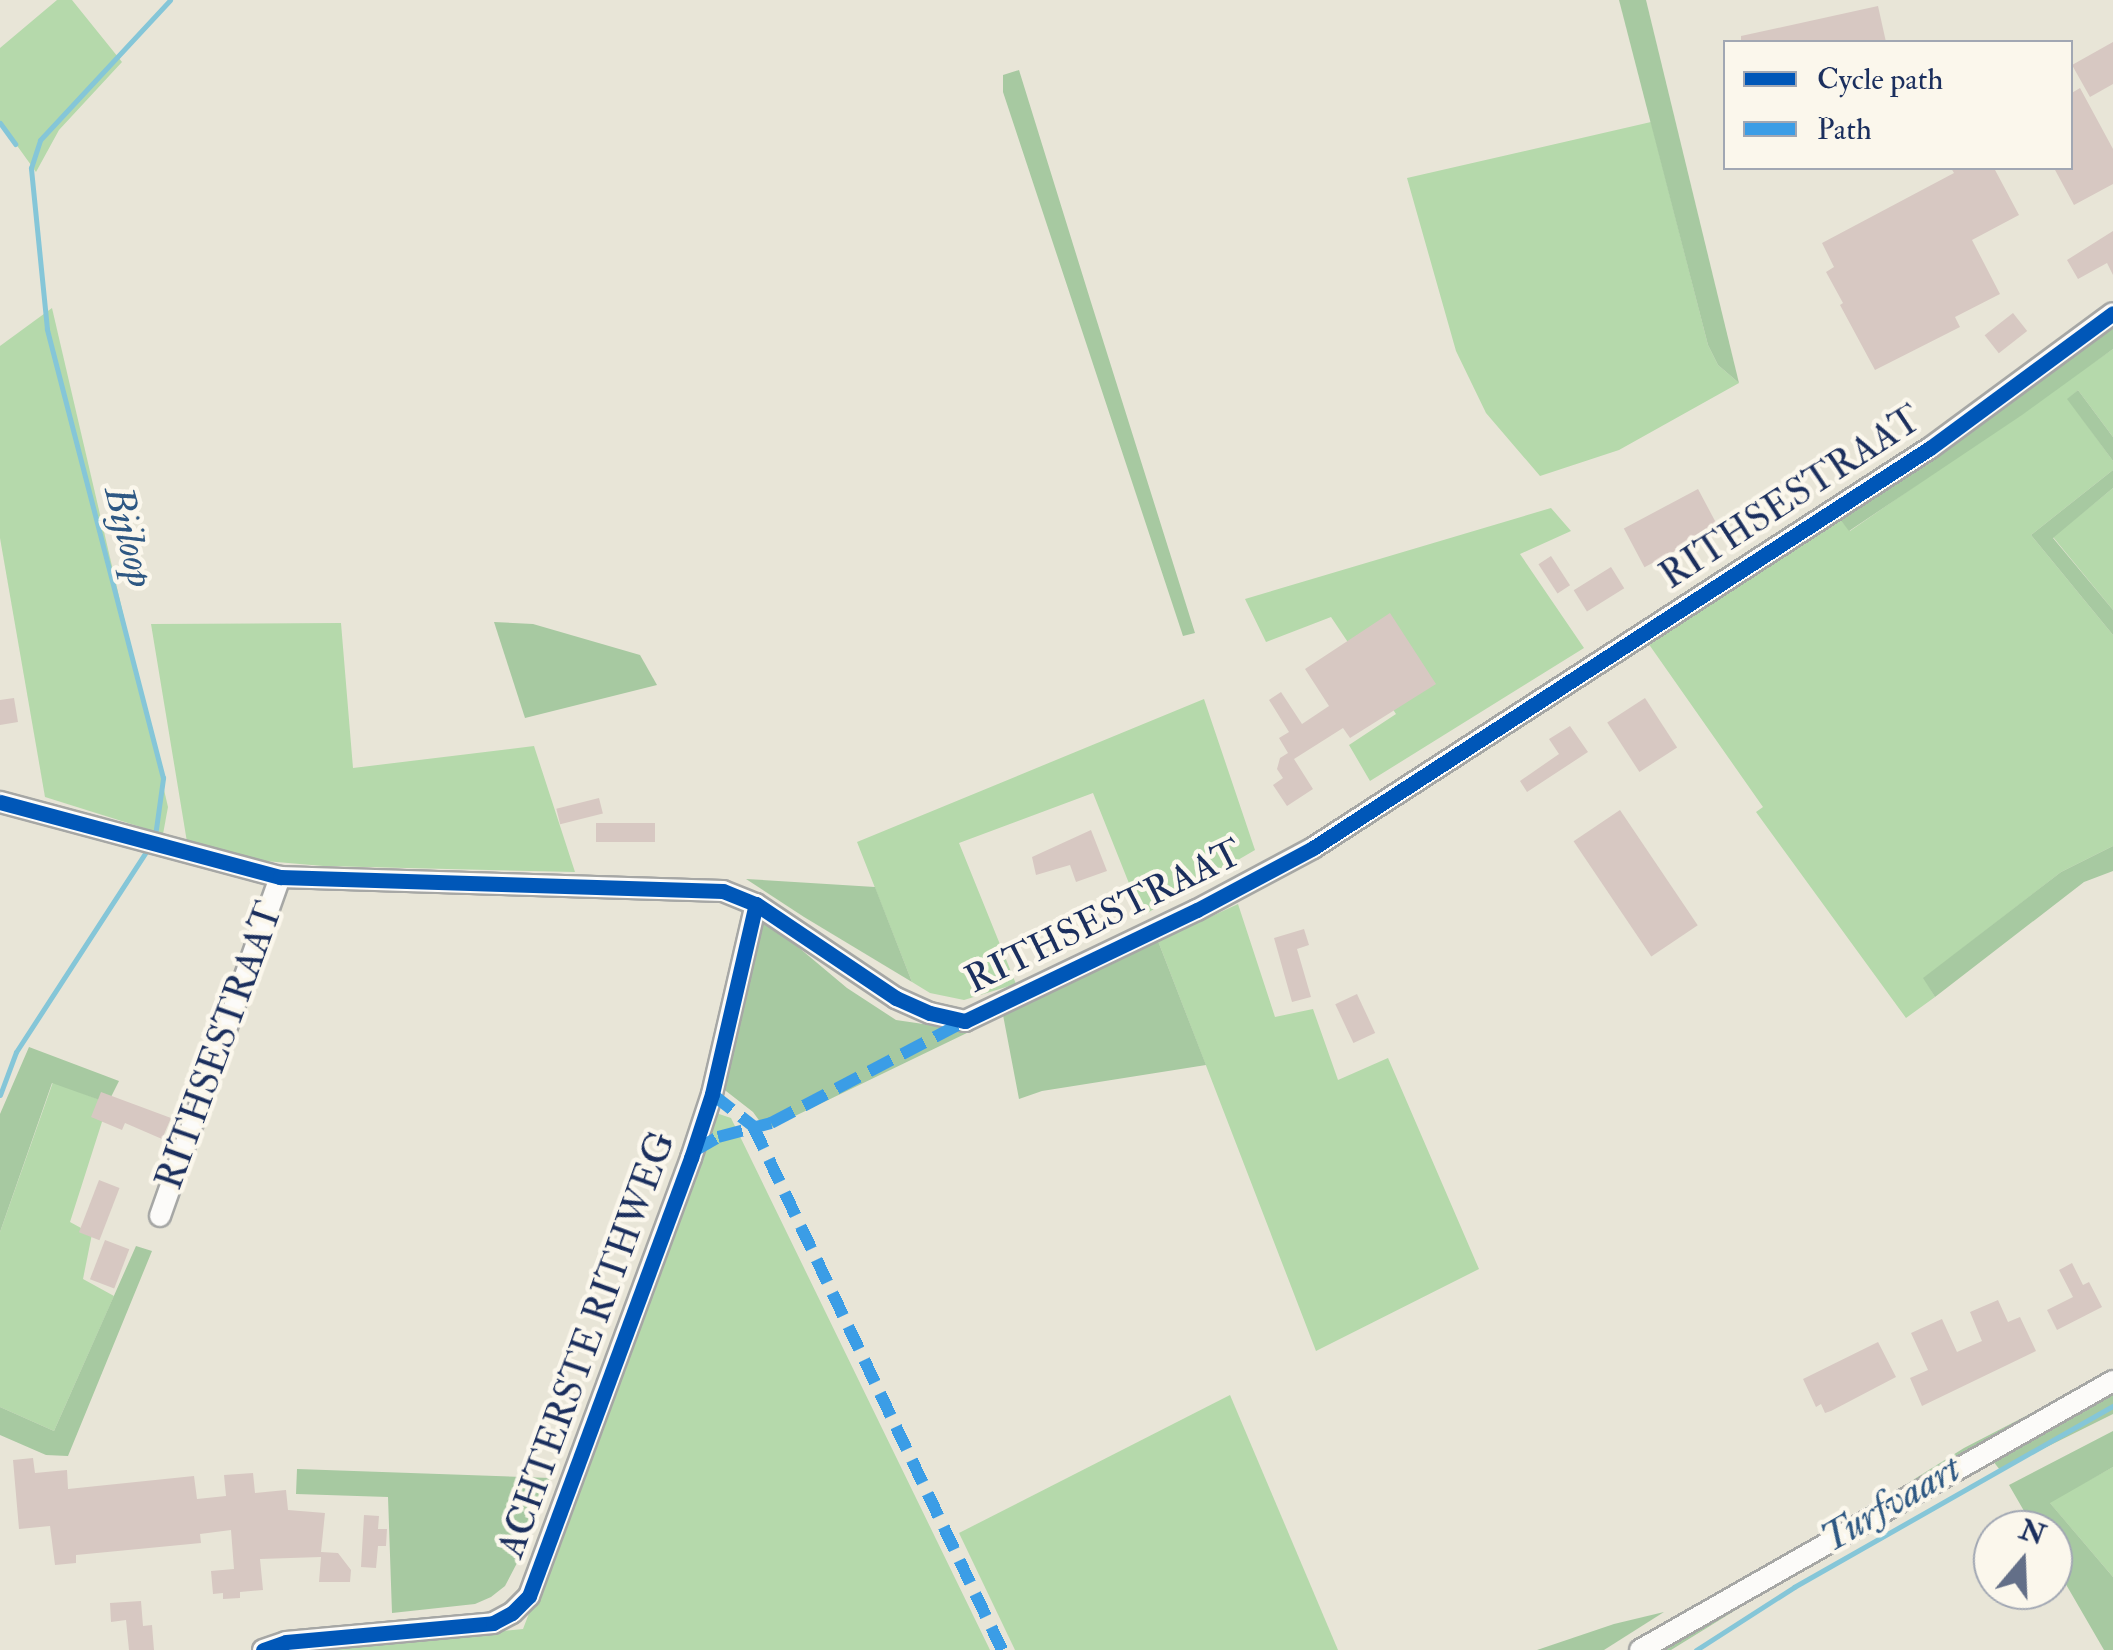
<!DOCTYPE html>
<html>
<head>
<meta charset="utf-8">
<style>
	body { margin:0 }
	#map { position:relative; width:2113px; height:1650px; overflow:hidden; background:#e8e5d7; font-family:"IM FELL Double Pica",serif }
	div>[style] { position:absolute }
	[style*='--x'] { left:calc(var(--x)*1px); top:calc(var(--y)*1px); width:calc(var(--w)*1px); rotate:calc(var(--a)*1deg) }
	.green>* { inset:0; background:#b5d9ab }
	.forest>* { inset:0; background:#a7c9a1 }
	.stream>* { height:5px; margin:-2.5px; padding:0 2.5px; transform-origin:2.5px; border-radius:2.5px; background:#85c6d8 }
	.building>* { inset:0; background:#d7c8c2; transform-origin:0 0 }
	.roads { filter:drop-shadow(2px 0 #a6a7a5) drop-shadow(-2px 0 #a6a7a5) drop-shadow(0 2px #a6a7a5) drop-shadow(0 -2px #a6a7a5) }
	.minor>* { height:20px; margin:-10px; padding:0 10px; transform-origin:10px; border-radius:10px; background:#fcfbf9 }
	.quiet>* { height:12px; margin-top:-6px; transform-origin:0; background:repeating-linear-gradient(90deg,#3b9de6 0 25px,transparent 0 37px) }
	.cycleway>* { height:15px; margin:-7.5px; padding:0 7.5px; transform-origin:7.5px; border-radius:7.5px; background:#0057b8 }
	span { translate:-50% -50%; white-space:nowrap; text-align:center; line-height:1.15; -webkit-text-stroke:9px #fbf7ec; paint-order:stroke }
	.street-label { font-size:38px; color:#1b2f5e }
	.water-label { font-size:40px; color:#2e5883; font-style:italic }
	.legend { position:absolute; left:1723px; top:40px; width:350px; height:130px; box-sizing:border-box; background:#fbf7ec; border:2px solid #a1a7b3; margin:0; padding:12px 18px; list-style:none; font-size:30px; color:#1b2f5e }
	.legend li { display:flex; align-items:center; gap:20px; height:50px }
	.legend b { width:50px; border:2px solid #a1a7b3 }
	.north { position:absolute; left:1973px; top:1510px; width:100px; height:100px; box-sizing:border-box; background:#fbf7ec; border:2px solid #a1a7b3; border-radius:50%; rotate:19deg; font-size:28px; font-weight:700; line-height:40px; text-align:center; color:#1b2f5e }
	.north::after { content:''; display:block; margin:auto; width:35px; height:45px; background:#636f88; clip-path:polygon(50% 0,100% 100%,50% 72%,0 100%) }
</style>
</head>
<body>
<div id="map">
	<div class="green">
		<i style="clip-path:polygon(57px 0,72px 0,122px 62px,59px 130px,36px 172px,0 122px,0 48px)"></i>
		<i style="clip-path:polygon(1651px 122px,1708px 345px,1718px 365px,1739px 383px,1619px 450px,1540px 476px,1486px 413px,1456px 351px,1407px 178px)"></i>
		<i style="clip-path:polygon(52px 308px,168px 807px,163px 834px,45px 797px,0 538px,0 346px)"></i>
		<i style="clip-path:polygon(2113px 349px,2113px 437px,2078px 390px,2068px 399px,2113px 461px,2113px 470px,2031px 535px,2113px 635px,2113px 846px,2061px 872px,1924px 978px,1935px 997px,1906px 1018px,1756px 812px,1763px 807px,1648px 643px,1839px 518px,1850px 531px)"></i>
		<i style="clip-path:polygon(2113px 488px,2113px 610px,2053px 537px)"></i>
		<i style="clip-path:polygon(1551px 508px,1571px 531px,1520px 554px,1584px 648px,1370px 781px,1349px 745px,1396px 714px,1331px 617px,1266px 642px,1245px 599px)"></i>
		<i style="clip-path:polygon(341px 623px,353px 768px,534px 746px,575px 872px,323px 866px,265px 861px,187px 842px,151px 624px)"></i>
		<i style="clip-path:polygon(1204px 699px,1255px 850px,1142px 916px,1093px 793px,959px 843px,1016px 984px,964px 1000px,930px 993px,912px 982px,857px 842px)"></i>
		<i style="clip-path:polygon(1238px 904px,1275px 1017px,1313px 1009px,1338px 1080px,1388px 1058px,1479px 1269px,1316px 1351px,1158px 941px)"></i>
		<i style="clip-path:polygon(53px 1082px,108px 1103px,70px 1222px,92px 1234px,83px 1279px,114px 1296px,54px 1431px,0 1407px,0 1232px)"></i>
		<i style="clip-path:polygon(710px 1111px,731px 1118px,990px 1650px,302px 1650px,523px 1629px,653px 1290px)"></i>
		<i style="clip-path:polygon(1230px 1395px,1338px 1650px,1015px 1650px,959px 1533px)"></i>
		<i style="clip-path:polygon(2113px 1467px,2113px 1577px,2049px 1502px)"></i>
	</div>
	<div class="forest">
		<i style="clip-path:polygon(1619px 0,1646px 0,1739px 383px,1718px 365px,1708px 345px)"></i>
		<i style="clip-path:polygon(1019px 70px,1090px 299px,1195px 633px,1183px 636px,1003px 92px,1003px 75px)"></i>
		<i style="clip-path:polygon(2113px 327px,2113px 349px,2022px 415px,1849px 531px,1839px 518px)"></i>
		<i style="clip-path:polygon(2078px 390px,2113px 437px,2113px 461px,2067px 399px)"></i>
		<i style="clip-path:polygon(2113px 470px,2113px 488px,2053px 538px,2113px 610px,2113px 635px,2031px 535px)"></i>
		<i style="clip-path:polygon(494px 622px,533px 624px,640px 655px,657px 685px,525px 718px)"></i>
		<i style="clip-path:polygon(2113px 846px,2113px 871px,2084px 882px,1935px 997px,1923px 978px,2061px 872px)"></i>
		<i style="clip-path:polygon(746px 879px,875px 887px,912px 982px,804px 917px)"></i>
		<i style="clip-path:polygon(760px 915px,847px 988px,896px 1020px,971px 1031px,766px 1130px,753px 1112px,717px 1084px)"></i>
		<i style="clip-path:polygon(1158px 941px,1206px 1065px,1042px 1091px,1019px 1099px,1003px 1015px)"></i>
		<i style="clip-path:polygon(29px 1047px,119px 1081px,108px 1103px,52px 1083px,0 1232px,0 1114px)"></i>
		<i style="clip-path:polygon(136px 1246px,152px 1251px,68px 1456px,46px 1455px,0 1435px,0 1407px,54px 1431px)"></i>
		<i style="clip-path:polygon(2113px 1371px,2113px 1414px,2000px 1470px,1989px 1456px,1971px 1465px,1671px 1650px,1641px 1650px,1964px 1448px)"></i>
		<i style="clip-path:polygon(2113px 1431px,2113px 1467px,2050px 1503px,2113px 1577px,2113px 1650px,2104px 1650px,2053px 1562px,2053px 1530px,2035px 1530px,2009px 1485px)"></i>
		<i style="clip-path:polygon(297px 1469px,550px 1478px,517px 1563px,505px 1586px,491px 1597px,475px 1604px,392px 1613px,388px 1497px,296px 1494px)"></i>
		<i style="clip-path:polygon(1664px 1612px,1604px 1650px,1537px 1650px,1614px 1624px)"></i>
	</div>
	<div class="stream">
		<i style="--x:0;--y:123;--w:26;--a:54"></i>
		<i style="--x:155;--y:836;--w:59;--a:-82.1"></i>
		<i style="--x:163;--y:778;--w:464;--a:-104.5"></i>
		<i style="--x:47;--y:329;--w:162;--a:-95.7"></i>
		<i style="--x:31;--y:168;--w:29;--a:-72"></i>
		<i style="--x:40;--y:140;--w:191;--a:-47.1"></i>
		<i style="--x:0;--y:1095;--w:46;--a:-69.6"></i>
		<i style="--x:16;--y:1052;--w:246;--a:-57"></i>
		<i style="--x:1696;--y:1650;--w:117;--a:-32.7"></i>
		<i style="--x:1794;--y:1587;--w:367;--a:-29.6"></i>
	</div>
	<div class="building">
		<i style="clip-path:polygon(1878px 6px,1886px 42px,1741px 42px,1741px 36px)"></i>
		<i style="clip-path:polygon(2113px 42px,2113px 84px,2090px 97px,2072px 65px)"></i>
		<i style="clip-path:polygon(2080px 88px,2113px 149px,2113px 184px,2074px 205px,2054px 168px,2070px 168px,2070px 94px)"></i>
		<i style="clip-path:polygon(1951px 168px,1994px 168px,2019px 215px,1972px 240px,2000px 294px,1955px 317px,1960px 327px,1875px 370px,1840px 305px,1843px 303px,1826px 272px,1834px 267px,1822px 243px,1954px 173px)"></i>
		<i style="clip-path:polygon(2113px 231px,2113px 275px,2107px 263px,2078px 279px,2067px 260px)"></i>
		<i style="left:2013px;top:313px;width:23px;height:36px;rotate:52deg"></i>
		<i style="left:1698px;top:489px;width:44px;height:84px;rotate:62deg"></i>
		<i style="left:1551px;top:556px;width:35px;height:15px;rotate:57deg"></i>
		<i style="left:1611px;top:567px;width:25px;height:44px;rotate:58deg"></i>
		<i style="clip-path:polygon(1390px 613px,1436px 684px,1350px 738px,1343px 728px,1294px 759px,1313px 789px,1287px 806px,1273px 785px,1283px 778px,1277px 769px,1280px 758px,1288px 753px,1279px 738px,1289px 732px,1269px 700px,1281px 692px,1302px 724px,1329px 706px,1305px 669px)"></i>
		<i style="clip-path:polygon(14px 698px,18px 722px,0 725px,0 700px)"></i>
		<i style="left:1645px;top:698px;width:59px;height:45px;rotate:57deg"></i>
		<i style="clip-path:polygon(1570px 726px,1588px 752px,1527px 792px,1520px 781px,1559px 754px,1549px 739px)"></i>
		<i style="left:599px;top:798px;width:16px;height:44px;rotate:76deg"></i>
		<i style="left:1620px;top:810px;width:139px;height:56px;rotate:56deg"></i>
		<i style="left:596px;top:823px;width:59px;height:19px"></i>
		<i style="clip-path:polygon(1091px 830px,1107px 871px,1076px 882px,1070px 865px,1036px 875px,1032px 857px)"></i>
		<i style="clip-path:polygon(1304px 929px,1309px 945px,1297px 949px,1311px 997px,1292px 1002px,1274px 938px)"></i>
		<i style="left:1357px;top:994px;width:43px;height:24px;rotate:65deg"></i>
		<i style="clip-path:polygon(101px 1092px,171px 1118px,162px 1139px,125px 1123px,122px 1130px,91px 1117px)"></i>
		<i style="left:99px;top:1180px;width:22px;height:56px;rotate:21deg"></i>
		<i style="left:105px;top:1240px;width:26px;height:42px;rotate:21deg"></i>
		<i style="clip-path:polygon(2072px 1263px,2083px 1285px,2089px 1282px,2102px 1307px,2057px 1330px,2047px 1310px,2073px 1297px,2059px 1270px)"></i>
		<i style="clip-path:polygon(1998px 1300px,2008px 1322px,2020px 1317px,2036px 1351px,1922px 1406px,1910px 1378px,1928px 1370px,1911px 1333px,1942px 1319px,1957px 1352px,1982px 1341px,1970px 1312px)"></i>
		<i style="clip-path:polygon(1878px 1342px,1896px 1377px,1831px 1411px,1825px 1413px,1821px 1404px,1816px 1407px,1803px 1379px)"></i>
		<i style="clip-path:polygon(33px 1458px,35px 1473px,67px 1470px,68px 1489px,194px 1476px,197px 1499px,226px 1496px,224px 1475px,253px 1473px,255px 1493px,286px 1490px,288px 1510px,325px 1513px,321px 1552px,338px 1553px,351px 1570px,350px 1582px,319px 1582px,321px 1557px,260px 1559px,263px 1590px,240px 1592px,240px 1598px,223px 1599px,223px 1593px,213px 1594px,211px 1571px,234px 1569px,231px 1530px,200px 1534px,201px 1543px,76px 1555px,76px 1563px,55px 1565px,50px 1526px,19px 1529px,13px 1460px)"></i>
		<i style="clip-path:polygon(364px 1515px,379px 1516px,378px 1529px,387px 1529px,386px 1546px,378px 1546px,376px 1568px,361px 1567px)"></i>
		<i style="clip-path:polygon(141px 1601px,143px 1626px,152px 1625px,154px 1650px,129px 1650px,126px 1620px,111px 1622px,110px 1603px)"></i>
	</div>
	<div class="roads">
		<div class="minor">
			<i style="--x:0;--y:802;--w:290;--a:15"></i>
			<i style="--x:280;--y:877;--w:443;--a:1.8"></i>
			<i style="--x:723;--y:891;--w:35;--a:22"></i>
			<i style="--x:756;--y:904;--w:169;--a:33.9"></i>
			<i style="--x:896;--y:998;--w:37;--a:24"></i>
			<i style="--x:930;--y:1013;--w:36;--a:13"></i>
			<i style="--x:965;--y:1021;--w:257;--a:-25.6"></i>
			<i style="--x:1197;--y:910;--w:132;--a:-28.1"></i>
			<i style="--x:1313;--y:848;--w:735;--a:-32.96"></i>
			<i style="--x:1930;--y:448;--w:227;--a:-36.4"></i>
			<i style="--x:160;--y:1216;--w:360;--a:-70.5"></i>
			<i style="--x:263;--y:1650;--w:24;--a:-19"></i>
			<i style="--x:286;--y:1642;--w:208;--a:-5.2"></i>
			<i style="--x:493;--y:1623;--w:21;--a:-28"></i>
			<i style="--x:512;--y:1613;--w:24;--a:-45"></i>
			<i style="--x:529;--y:1596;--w:467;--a:-69.7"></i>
			<i style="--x:691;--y:1158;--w:67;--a:-71.8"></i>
			<i style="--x:712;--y:1094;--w:195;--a:-77"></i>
			<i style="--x:1640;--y:1650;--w:544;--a:-29.63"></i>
		</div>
	</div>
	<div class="quiet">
		<i style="--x:712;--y:1094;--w:52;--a:38"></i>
		<i style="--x:753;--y:1126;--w:580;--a:64.58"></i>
		<i style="--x:694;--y:1151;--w:28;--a:-30"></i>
		<i style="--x:718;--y:1137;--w:55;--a:-14.8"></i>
		<i style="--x:771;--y:1123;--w:219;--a:-27.7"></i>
	</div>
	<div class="cycleway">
		<i style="--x:0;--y:802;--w:290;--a:15"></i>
		<i style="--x:280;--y:877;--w:443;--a:1.8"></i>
		<i style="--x:723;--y:891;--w:35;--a:22"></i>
		<i style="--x:756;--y:904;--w:169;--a:33.9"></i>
		<i style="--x:896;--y:998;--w:37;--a:24"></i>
		<i style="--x:930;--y:1013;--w:36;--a:13"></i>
		<i style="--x:965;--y:1021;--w:257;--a:-25.6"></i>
		<i style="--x:1197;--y:910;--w:132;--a:-28.1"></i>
		<i style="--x:1313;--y:848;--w:735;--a:-32.96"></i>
		<i style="--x:1930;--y:448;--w:227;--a:-36.4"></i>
		<i style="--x:263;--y:1650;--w:24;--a:-19"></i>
		<i style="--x:286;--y:1642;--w:208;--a:-5.2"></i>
		<i style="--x:493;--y:1623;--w:21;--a:-28"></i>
		<i style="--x:512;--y:1613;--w:24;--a:-45"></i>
		<i style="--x:529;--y:1596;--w:467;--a:-69.7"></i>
		<i style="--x:691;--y:1158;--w:67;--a:-71.8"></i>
		<i style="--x:712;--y:1094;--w:195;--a:-77"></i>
	</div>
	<div class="street-label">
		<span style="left:1791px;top:498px;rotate:-33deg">RITHSESTRAAT</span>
		<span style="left:1104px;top:917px;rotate:-26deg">RITHSESTRAAT</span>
		<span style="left:220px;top:1046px;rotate:-70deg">RITHSESTRAAT</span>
		<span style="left:587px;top:1345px;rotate:-70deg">ACHTERSTE RITHWEG</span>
	</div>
	<div class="water-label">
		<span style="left:129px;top:537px;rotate:76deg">Bijloop</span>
		<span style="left:1891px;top:1504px;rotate:-30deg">Turfvaart</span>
	</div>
	<ul class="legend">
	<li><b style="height:12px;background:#0057b8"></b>Cycle path</li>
	<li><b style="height:12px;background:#3b9de6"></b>Path</li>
	</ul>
	<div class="north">N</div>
</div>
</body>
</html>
